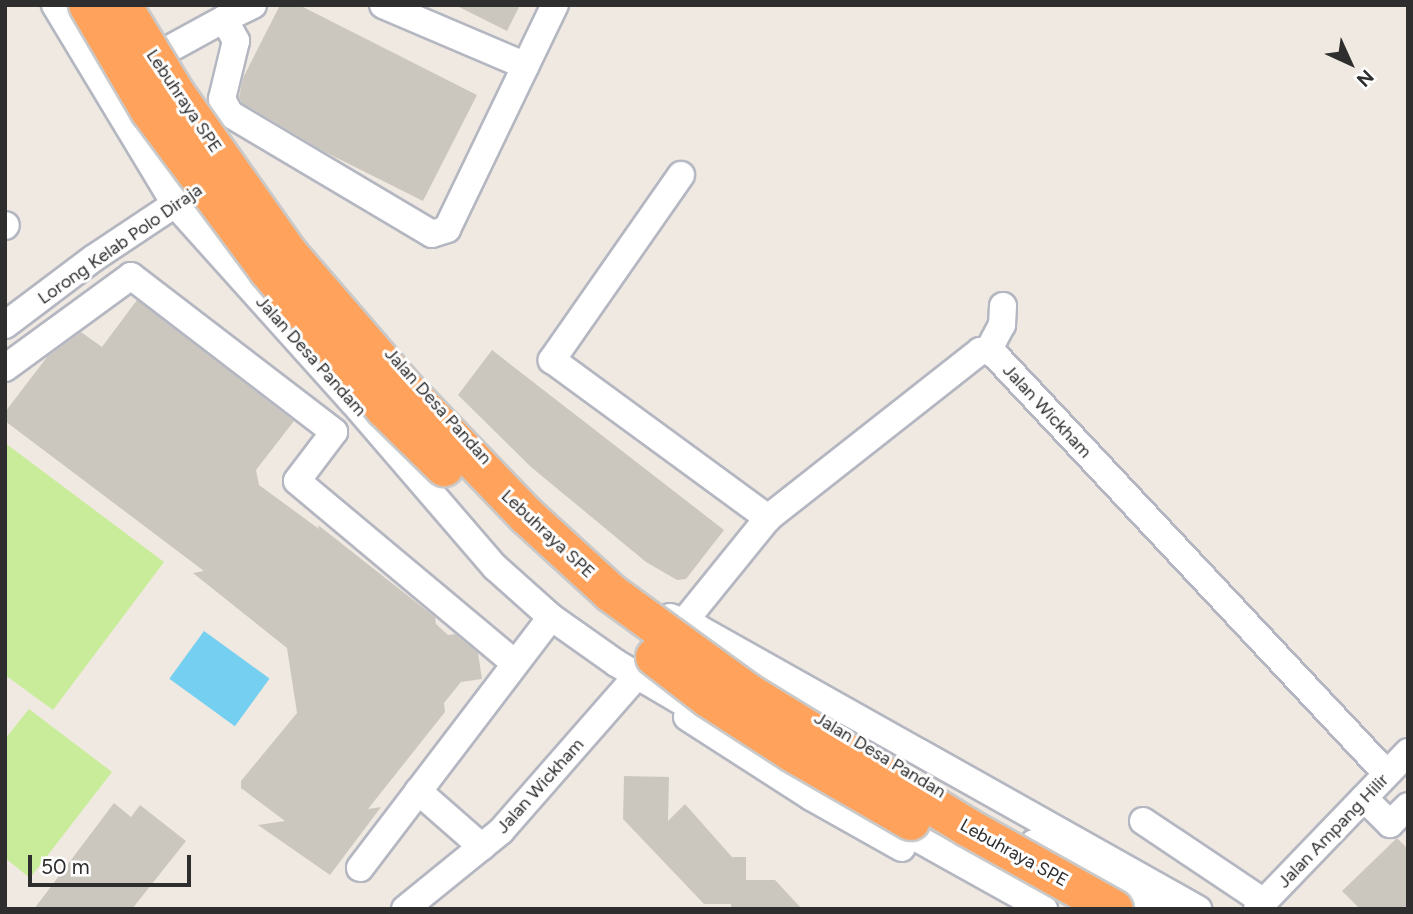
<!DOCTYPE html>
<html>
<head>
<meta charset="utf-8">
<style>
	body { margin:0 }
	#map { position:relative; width:1413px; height:914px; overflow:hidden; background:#efe9e1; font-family:Figtree,sans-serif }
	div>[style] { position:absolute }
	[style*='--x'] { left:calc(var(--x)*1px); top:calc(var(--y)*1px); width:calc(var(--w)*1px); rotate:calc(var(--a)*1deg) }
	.pitch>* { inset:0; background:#c9ec9a }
	.water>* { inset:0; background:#75cff0; transform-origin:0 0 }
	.building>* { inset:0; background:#cbc7bf }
	.roads { filter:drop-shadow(2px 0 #b4b7c1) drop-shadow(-2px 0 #b4b7c1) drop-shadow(0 2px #b4b7c1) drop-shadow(0 -2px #b4b7c1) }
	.minor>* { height:26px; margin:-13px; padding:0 13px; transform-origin:13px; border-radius:13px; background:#fff }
	.bridges { filter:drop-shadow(2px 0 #c9c9c9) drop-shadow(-2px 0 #c9c9c9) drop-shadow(0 2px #c9c9c9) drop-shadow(0 -2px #c9c9c9) }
	.highway-bridge>* { height:38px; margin:-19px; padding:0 19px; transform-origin:19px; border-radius:19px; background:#ffa35c }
	span { translate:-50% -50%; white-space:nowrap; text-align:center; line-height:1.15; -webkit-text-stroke:6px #fff; paint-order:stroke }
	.street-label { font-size:18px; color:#2e2e2e }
	.frame { position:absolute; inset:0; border:7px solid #2e2e2e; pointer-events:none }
	.north { position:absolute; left:1315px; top:28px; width:70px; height:70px; -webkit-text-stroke:5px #fff; paint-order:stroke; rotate:135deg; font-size:19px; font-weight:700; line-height:28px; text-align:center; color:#2e2e2e }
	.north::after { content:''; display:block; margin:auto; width:24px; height:32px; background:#2e2e2e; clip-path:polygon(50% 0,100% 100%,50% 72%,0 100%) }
	.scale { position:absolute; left:28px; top:855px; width:163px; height:32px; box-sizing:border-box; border:4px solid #2e2e2e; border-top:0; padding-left:9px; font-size:21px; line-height:24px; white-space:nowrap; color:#2e2e2e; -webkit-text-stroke:5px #fff; paint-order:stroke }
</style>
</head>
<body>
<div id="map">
	<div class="pitch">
		<i style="clip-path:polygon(5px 443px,164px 562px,53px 710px,5px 675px)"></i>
		<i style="clip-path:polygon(29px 709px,112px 772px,30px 878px,5px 858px,5px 739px)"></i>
	</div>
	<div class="water">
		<i style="left:204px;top:631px;width:81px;height:59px;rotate:36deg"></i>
	</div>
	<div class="building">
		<i style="clip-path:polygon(280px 5px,299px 5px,477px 95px,423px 201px,325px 152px,242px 103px,239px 97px,243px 78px)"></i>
		<i style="clip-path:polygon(455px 5px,520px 5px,507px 31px)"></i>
		<i style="clip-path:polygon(137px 300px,294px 421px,256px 470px,259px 485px,319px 529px,318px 525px,435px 617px,436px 624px,448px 635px,455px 634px,478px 653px,482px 679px,461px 682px,444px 703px,445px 712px,368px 809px,381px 807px,330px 875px,258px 825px,285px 821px,241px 788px,241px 781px,297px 713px,287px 648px,193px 573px,204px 571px,5px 421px,5px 412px,47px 357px,81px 332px,102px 347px)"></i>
		<i style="clip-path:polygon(492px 350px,724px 530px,686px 579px,677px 580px,646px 562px,531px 467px,458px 395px)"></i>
		<i style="clip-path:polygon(624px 776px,669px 777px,668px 821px,685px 804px,732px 857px,746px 857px,746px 880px,775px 880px,802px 909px,731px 909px,731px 904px,704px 904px,623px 819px)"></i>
		<i style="clip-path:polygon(114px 803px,131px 817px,140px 805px,186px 841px,132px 909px,34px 909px)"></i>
		<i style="clip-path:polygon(1397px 838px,1408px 849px,1408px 909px,1360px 909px,1342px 891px)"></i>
	</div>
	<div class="roads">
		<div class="minor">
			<i style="--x:55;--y:5;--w:232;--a:58.9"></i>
			<i style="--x:175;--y:204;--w:265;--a:48.1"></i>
			<i style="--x:352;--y:401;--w:219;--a:49.3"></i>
			<i style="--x:495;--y:567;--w:75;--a:41.8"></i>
			<i style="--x:551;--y:617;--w:80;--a:35.3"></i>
			<i style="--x:616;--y:663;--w:110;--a:30.5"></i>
			<i style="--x:253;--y:5;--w:32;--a:154"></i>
			<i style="--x:224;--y:19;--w:25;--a:61"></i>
			<i style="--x:236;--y:41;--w:60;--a:103.6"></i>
			<i style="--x:222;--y:99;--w:17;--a:62"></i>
			<i style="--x:230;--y:114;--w:235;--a:30.7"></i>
			<i style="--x:432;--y:234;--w:16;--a:-18"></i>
			<i style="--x:447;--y:229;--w:249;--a:-64.3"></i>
			<i style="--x:383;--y:5;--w:155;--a:23.1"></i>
			<i style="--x:162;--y:53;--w:71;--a:-28.7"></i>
			<i style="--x:681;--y:175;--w:226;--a:124.9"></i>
			<i style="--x:552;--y:360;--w:268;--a:36.2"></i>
			<i style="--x:5;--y:226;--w:1;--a:-45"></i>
			<i style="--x:5;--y:325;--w:111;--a:-37"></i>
			<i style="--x:94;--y:258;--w:115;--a:-33.7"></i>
			<i style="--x:988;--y:351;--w:30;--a:-62"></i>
			<i style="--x:1002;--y:325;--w:19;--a:-87"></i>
			<i style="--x:5;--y:368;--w:156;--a:-36.1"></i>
			<i style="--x:131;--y:276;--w:256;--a:37.5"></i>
			<i style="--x:334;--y:432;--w:61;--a:127.1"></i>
			<i style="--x:297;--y:481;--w:284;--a:39.9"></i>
			<i style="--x:670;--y:617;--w:30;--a:21"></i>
			<i style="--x:698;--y:628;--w:574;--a:29.34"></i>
			<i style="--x:683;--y:623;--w:135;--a:-51"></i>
			<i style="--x:768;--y:518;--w:270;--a:-38.2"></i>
			<i style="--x:980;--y:351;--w:8;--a:0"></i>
			<i style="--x:988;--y:351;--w:9;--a:32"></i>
			<i style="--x:996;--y:356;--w:572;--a:46.91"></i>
			<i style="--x:687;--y:717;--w:148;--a:32.8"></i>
			<i style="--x:811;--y:797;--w:104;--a:29.3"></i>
			<i style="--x:418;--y:791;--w:85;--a:41.2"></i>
			<i style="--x:1364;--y:798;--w:37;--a:45"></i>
			<i style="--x:1390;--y:824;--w:25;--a:-45"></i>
			<i style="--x:886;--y:821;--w:181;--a:29.1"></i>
			<i style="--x:1143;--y:821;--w:146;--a:33.8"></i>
			<i style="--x:1034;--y:843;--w:138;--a:28.6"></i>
			<i style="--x:360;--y:868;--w:315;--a:-52.7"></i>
			<i style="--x:405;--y:909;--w:124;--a:-39.1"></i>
			<i style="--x:501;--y:831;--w:201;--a:-48.8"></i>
			<i style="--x:1257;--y:909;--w:218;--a:-46.1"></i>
		</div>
	</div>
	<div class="bridges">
		<div class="highway-bridge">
			<i style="--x:88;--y:5;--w:123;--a:59.7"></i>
			<i style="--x:150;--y:111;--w:198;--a:53.4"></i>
			<i style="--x:268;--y:270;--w:182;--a:49.9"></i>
			<i style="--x:385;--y:409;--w:83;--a:44.5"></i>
			<i style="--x:122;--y:5;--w:104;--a:58.8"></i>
			<i style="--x:176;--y:94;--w:196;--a:54.8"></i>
			<i style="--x:289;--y:254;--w:181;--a:49.3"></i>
			<i style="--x:407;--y:391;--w:173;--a:46.2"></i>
			<i style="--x:527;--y:516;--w:114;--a:42.5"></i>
			<i style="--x:611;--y:593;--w:172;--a:36"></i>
			<i style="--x:750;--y:694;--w:255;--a:31.5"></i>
			<i style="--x:967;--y:827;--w:168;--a:29.2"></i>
			<i style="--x:655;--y:657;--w:67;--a:37.7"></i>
			<i style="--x:708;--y:698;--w:101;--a:32.9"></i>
			<i style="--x:793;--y:753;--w:136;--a:30"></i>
		</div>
	</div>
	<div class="street-label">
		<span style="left:184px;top:101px;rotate:56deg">Lebuhraya SPE</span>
		<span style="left:120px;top:244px;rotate:-35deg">Lorong Kelab Polo Diraja</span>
		<span style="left:311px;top:356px;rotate:48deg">Jalan Desa Pandam</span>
		<span style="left:438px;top:406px;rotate:48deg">Jalan Desa Pandan</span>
		<span style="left:1047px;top:411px;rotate:47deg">Jalan Wickham</span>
		<span style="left:548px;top:534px;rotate:43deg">Lebuhraya SPE</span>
		<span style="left:880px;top:755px;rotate:31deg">Jalan Desa Pandan</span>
		<span style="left:540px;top:786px;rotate:-48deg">Jalan Wickham</span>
		<span style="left:1333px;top:831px;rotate:-46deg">Jalan Ampang Hilir</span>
		<span style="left:1014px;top:853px;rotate:29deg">Lebuhraya SPE</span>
	</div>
	<div class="frame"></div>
	<div class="north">N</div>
	<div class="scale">50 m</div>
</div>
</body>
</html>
